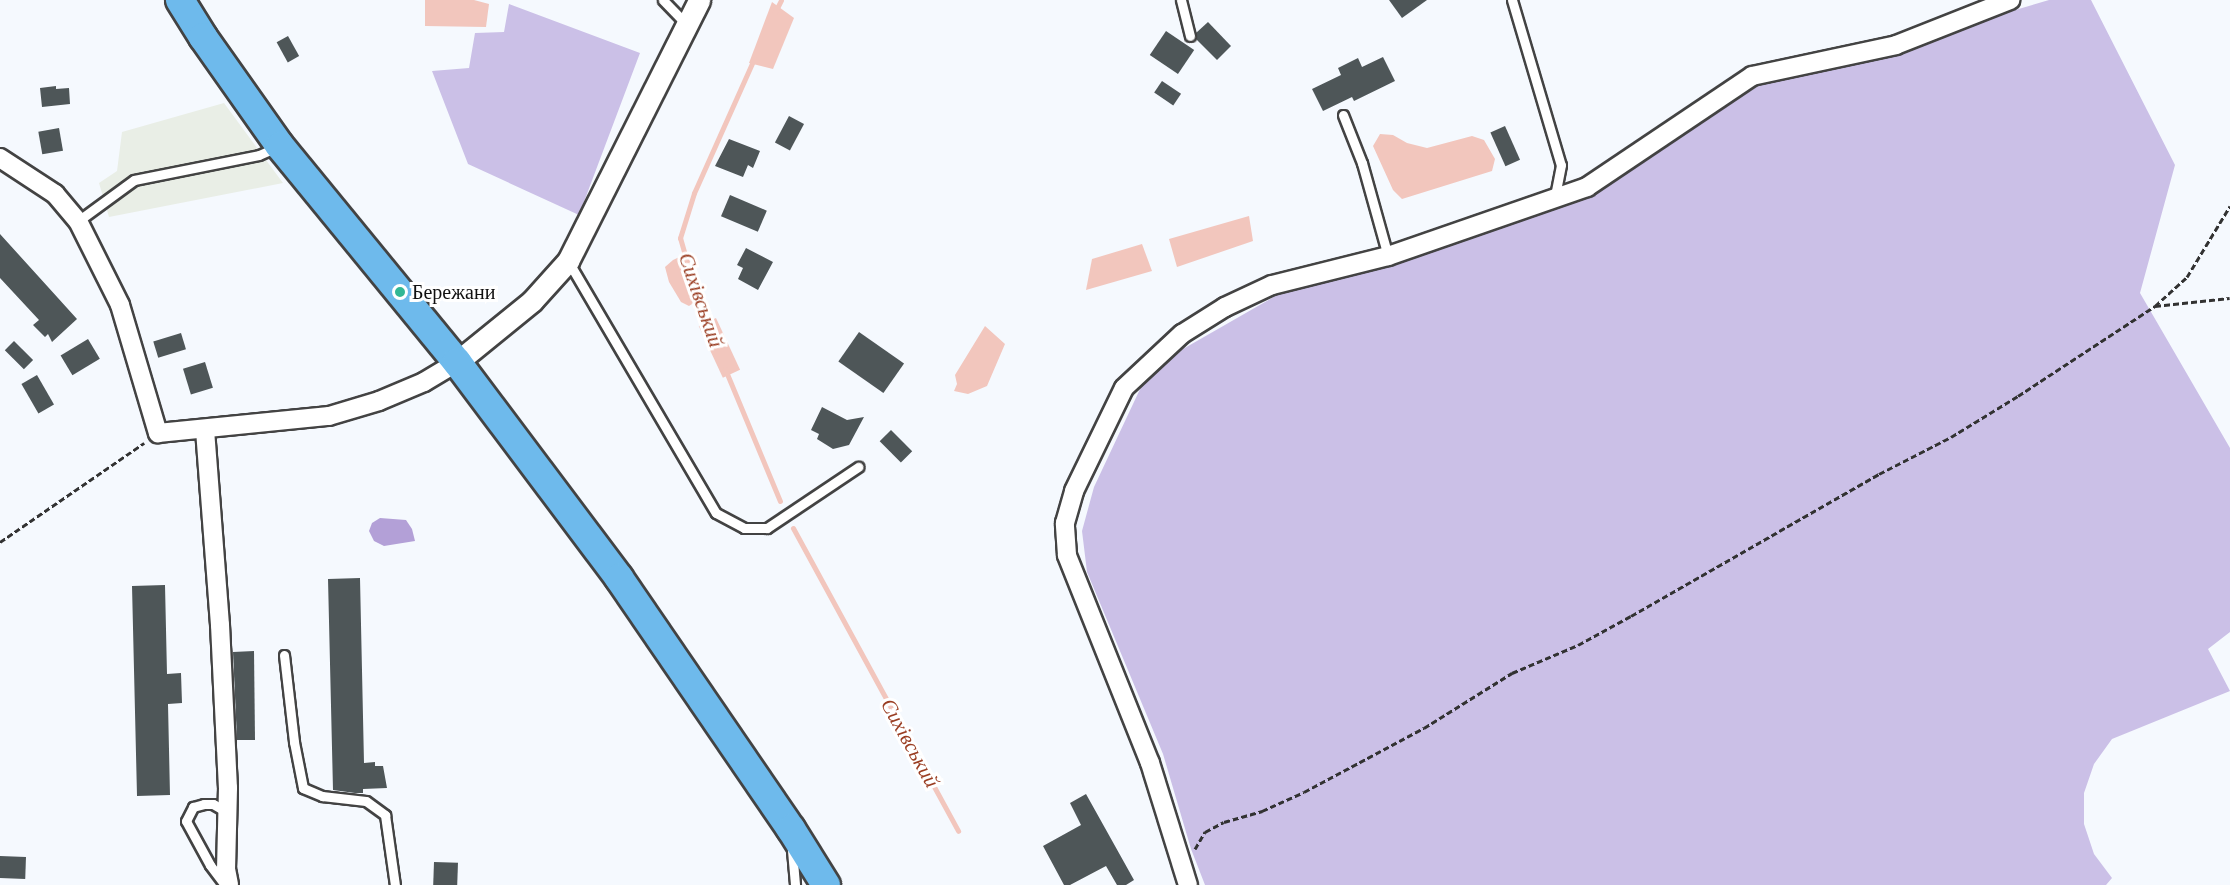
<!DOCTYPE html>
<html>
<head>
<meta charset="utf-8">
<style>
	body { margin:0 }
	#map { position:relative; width:2230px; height:885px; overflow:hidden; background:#f5f9fe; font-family:"Crimson Pro",serif }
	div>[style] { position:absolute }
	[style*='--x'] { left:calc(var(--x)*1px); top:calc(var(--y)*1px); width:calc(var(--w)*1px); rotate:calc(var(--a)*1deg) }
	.industrial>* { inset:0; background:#e9eee6 }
	.green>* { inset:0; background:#cbc0e7 }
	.forest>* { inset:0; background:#b3a0d7 }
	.water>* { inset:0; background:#f2c6bd; transform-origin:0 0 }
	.stream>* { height:5px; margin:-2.5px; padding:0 2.5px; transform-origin:2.5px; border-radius:2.5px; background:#f2c6bd }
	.building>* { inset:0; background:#4e5658; transform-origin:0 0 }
	.path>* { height:3px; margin-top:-1.5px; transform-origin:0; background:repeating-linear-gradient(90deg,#323232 0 6px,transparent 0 9px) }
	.roads { filter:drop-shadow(2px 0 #434343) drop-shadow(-2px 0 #434343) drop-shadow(0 2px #434343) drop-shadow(0 -2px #434343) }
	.service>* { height:9px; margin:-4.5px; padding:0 4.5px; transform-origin:4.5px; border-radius:4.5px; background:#fff }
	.minor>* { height:18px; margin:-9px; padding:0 9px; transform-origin:9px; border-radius:9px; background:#fff }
	.tertiary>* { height:21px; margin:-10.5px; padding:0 10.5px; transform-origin:10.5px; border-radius:10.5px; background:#fff }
	.trunk>* { height:28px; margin:-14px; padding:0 14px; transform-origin:14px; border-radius:14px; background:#6ebaec }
	.dots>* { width:16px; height:16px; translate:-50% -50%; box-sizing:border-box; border:3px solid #fff; border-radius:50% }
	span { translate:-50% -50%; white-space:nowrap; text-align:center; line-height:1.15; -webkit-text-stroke:6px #fff; paint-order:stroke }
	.poi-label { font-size:20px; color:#101010 }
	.left { translate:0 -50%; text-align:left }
	.water-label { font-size:21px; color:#9a3d22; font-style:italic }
</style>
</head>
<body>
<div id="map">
	<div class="industrial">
		<i style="clip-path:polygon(224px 103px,283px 183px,109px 217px,99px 183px,117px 171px,122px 132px)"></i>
	</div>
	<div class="green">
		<i style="clip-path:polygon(2049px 0,2091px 0,2175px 165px,2140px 293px,2230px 448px,2230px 632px,2208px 649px,2230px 691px,2112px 739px,2094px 764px,2084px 793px,2084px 824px,2094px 854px,2112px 878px,2106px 885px,1205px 885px,1191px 849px,1163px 754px,1087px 572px,1082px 531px,1094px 487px,1141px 387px,1183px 349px,1284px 291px,1393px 266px,1588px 191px,1760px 85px)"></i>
		<i style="clip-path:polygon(509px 4px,640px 53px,579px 215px,468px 164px,432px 71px,469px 68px,475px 33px,504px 32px)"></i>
	</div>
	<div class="forest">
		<i style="clip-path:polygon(380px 518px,406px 520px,412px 529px,415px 541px,384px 546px,374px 541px,369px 531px,372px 523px)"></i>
	</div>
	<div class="water">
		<i style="clip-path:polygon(425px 0,474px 0,489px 4px,486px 27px,425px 26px)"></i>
		<i style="clip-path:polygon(772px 2px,794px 18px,773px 69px,749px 63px)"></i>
		<i style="clip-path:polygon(1380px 134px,1393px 135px,1407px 143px,1427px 148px,1472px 136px,1484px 140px,1495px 159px,1492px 171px,1402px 199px,1393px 190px,1373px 146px)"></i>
		<i style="clip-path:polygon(1249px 216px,1253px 241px,1177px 267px,1169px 239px)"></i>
		<i style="clip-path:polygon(1142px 244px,1152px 271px,1086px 290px,1092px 259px)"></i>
		<i style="clip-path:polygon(686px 254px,703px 291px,701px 298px,689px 306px,681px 302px,669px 282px,665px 267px,673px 260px)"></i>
		<i style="left:716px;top:318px;width:57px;height:19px;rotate:65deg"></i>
		<i style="clip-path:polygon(985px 326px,1005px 344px,987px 386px,968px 394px,954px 391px,957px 384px,955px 375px)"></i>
	</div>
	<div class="stream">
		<i style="--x:775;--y:12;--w:13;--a:-63"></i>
		<i style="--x:687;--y:262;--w:25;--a:-106"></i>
		<i style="--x:680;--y:238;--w:47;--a:-72.7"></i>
		<i style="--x:694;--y:193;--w:147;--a:-65.9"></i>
		<i style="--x:696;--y:294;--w:35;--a:70"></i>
		<i style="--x:725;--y:369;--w:143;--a:67.4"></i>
		<i style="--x:793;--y:528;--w:345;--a:61.4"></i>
	</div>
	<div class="building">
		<i style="clip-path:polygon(1389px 0,1427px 0,1402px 18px)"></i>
		<i style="clip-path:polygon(1208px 22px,1231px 46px,1217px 60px,1196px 39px,1196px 33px)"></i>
		<i style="left:1166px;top:31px;width:34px;height:29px;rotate:34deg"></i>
		<i style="left:288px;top:36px;width:23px;height:13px;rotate:61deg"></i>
		<i style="clip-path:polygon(1383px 57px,1395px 81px,1354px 101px,1352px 97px,1323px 111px,1312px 89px,1341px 75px,1338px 68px,1358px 58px,1362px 67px)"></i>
		<i style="left:1162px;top:81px;width:23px;height:14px;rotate:34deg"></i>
		<i style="clip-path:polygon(56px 86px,56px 89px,69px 88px,70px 104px,42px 107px,40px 88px)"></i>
		<i style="left:789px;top:116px;width:17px;height:30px;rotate:28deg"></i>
		<i style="left:1505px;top:126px;width:37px;height:16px;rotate:66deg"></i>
		<i style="left:59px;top:128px;width:23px;height:21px;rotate:80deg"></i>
		<i style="clip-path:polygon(729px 139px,760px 151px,753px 168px,748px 165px,743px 177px,715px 166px)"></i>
		<i style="left:730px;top:195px;width:40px;height:23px;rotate:23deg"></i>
		<i style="clip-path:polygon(0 234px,77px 319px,52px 342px,48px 334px,45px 337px,33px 325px,39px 320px,0 278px)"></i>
		<i style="clip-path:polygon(746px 248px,773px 262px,758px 290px,738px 279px,743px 268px,737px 265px)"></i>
		<i style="left:859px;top:332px;width:55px;height:36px;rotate:35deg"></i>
		<i style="left:181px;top:333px;width:17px;height:29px;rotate:73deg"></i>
		<i style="left:88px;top:339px;width:23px;height:32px;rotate:59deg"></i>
		<i style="left:14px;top:341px;width:27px;height:13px;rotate:45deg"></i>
		<i style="left:205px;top:362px;width:27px;height:23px;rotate:73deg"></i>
		<i style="left:37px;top:375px;width:34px;height:18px;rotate:60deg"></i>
		<i style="clip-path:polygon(822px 407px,847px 420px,864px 417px,849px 445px,833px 449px,817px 439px,819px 434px,811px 430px)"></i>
		<i style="left:891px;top:430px;width:30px;height:16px;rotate:45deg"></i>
		<i style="clip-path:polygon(360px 578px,364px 763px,375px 762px,375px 766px,383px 766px,387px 788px,363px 789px,363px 793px,355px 793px,333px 790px,328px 579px)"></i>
		<i style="clip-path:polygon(165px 585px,167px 674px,181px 673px,182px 703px,168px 704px,170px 795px,137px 796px,132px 586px)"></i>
		<i style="clip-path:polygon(254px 651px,255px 740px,237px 740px,233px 652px)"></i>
		<i style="clip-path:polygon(1086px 794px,1134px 880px,1126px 885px,1117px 885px,1106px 866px,1070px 885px,1064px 885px,1043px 846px,1081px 825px,1070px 803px)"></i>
		<i style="left:0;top:856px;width:26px;height:22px;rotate:2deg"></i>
		<i style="left:434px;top:862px;width:24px;height:23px;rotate:2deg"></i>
	</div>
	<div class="path">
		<i style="--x:2155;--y:306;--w:75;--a:-6.1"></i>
		<i style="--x:0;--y:542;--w:175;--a:-34.5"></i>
		<i style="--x:1195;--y:849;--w:20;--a:-60"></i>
		<i style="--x:1205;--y:832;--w:21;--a:-28"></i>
		<i style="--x:1224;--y:822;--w:40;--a:-16"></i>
		<i style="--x:1262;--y:811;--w:46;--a:-24.3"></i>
		<i style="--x:1304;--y:792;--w:136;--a:-28.1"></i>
		<i style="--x:1424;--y:728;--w:104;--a:-32"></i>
		<i style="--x:1512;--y:673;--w:72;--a:-23"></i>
		<i style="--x:1578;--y:645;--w:60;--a:-28.7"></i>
		<i style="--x:1631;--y:616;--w:286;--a:-29.8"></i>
		<i style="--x:1879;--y:474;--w:81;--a:-27.2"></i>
		<i style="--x:1951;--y:437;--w:79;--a:-31.5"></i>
		<i style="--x:2018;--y:396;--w:164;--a:-33.3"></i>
		<i style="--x:2155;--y:306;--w:43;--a:-42.2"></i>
		<i style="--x:2187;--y:277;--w:83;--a:-58.8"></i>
	</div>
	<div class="roads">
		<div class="service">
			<i style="--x:663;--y:0;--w:35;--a:46"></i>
			<i style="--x:1181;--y:0;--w:37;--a:76"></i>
			<i style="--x:1512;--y:0;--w:172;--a:73.5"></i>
			<i style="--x:1561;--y:165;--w:33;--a:101"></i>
			<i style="--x:1343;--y:115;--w:52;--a:68.4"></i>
			<i style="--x:1362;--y:163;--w:97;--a:74.4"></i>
			<i style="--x:78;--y:221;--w:69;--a:-36.2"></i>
			<i style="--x:134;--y:180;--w:127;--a:-11.3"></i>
			<i style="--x:259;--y:155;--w:20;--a:-24"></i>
			<i style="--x:568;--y:261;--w:292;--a:59.6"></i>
			<i style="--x:716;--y:513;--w:32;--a:28"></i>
			<i style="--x:744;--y:528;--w:23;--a:0"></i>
			<i style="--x:767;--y:528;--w:110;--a:-33.8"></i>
			<i style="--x:284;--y:655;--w:88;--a:83.4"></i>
			<i style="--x:294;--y:742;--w:47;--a:78.9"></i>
			<i style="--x:303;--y:788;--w:21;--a:23"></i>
			<i style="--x:322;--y:796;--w:44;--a:6.5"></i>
			<i style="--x:366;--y:801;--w:24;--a:36"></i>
			<i style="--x:385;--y:815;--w:71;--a:81.9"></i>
			<i style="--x:792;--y:850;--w:35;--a:85"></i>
			<i style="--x:225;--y:885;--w:25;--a:-127"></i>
			<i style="--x:210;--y:865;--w:50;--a:-118.6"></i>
			<i style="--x:186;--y:821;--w:16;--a:-63"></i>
			<i style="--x:193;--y:807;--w:11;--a:-15"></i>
			<i style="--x:204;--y:804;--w:9;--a:0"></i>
			<i style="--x:213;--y:804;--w:16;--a:30"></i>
		</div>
		<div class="minor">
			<i style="--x:0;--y:158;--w:66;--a:33.2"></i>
			<i style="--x:55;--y:194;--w:35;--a:50"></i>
			<i style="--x:78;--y:221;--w:94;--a:63.4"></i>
			<i style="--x:120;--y:305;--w:134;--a:73.5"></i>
			<i style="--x:158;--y:433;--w:172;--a:-5.7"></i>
			<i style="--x:329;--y:416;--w:52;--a:-16.7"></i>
			<i style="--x:379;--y:401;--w:49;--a:-22.9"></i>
			<i style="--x:424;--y:382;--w:39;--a:-31"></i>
			<i style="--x:205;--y:430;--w:196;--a:85.6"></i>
			<i style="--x:220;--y:625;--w:163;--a:87.2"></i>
			<i style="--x:228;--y:788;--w:81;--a:91.4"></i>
			<i style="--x:226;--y:869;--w:16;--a:79"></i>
			<i style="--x:1188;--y:885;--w:128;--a:-107.3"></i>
			<i style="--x:1150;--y:763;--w:224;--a:-111.8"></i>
			<i style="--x:1067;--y:555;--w:32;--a:-94"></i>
			<i style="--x:1065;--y:523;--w:33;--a:-74"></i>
			<i style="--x:1074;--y:491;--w:114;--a:-64.1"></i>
			<i style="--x:1124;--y:388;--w:79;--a:-43"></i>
			<i style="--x:1182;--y:334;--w:51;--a:-32.1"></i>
			<i style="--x:1225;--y:307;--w:52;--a:-25.1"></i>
			<i style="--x:1272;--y:285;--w:120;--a:-14"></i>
			<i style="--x:1388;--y:256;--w:211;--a:-19.1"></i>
			<i style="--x:1587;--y:187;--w:199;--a:-33.9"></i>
			<i style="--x:1752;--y:76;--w:147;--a:-12.1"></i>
			<i style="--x:1896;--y:45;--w:123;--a:-21.5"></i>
		</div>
		<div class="tertiary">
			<i style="--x:457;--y:362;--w:97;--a:-39.1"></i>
			<i style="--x:532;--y:301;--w:54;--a:-48"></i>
			<i style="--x:568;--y:261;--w:292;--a:-63.3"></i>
		</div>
		<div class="trunk">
			<i style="--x:180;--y:0;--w:44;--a:58.1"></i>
			<i style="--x:203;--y:37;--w:133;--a:54.8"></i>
			<i style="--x:280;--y:146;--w:279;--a:50.7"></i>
			<i style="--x:457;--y:362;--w:270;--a:53.1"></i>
			<i style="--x:619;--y:578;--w:304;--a:55.6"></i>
			<i style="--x:791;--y:829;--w:66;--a:58"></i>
		</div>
	</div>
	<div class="dots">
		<i style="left:400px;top:292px;background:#32b795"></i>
	</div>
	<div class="poi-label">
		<span class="left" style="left:412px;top:292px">Бережани</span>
	</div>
	<div class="water-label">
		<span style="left:701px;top:300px;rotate:71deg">Сихівський</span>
		<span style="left:910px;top:743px;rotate:61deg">Сихівський</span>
	</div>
</div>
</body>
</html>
